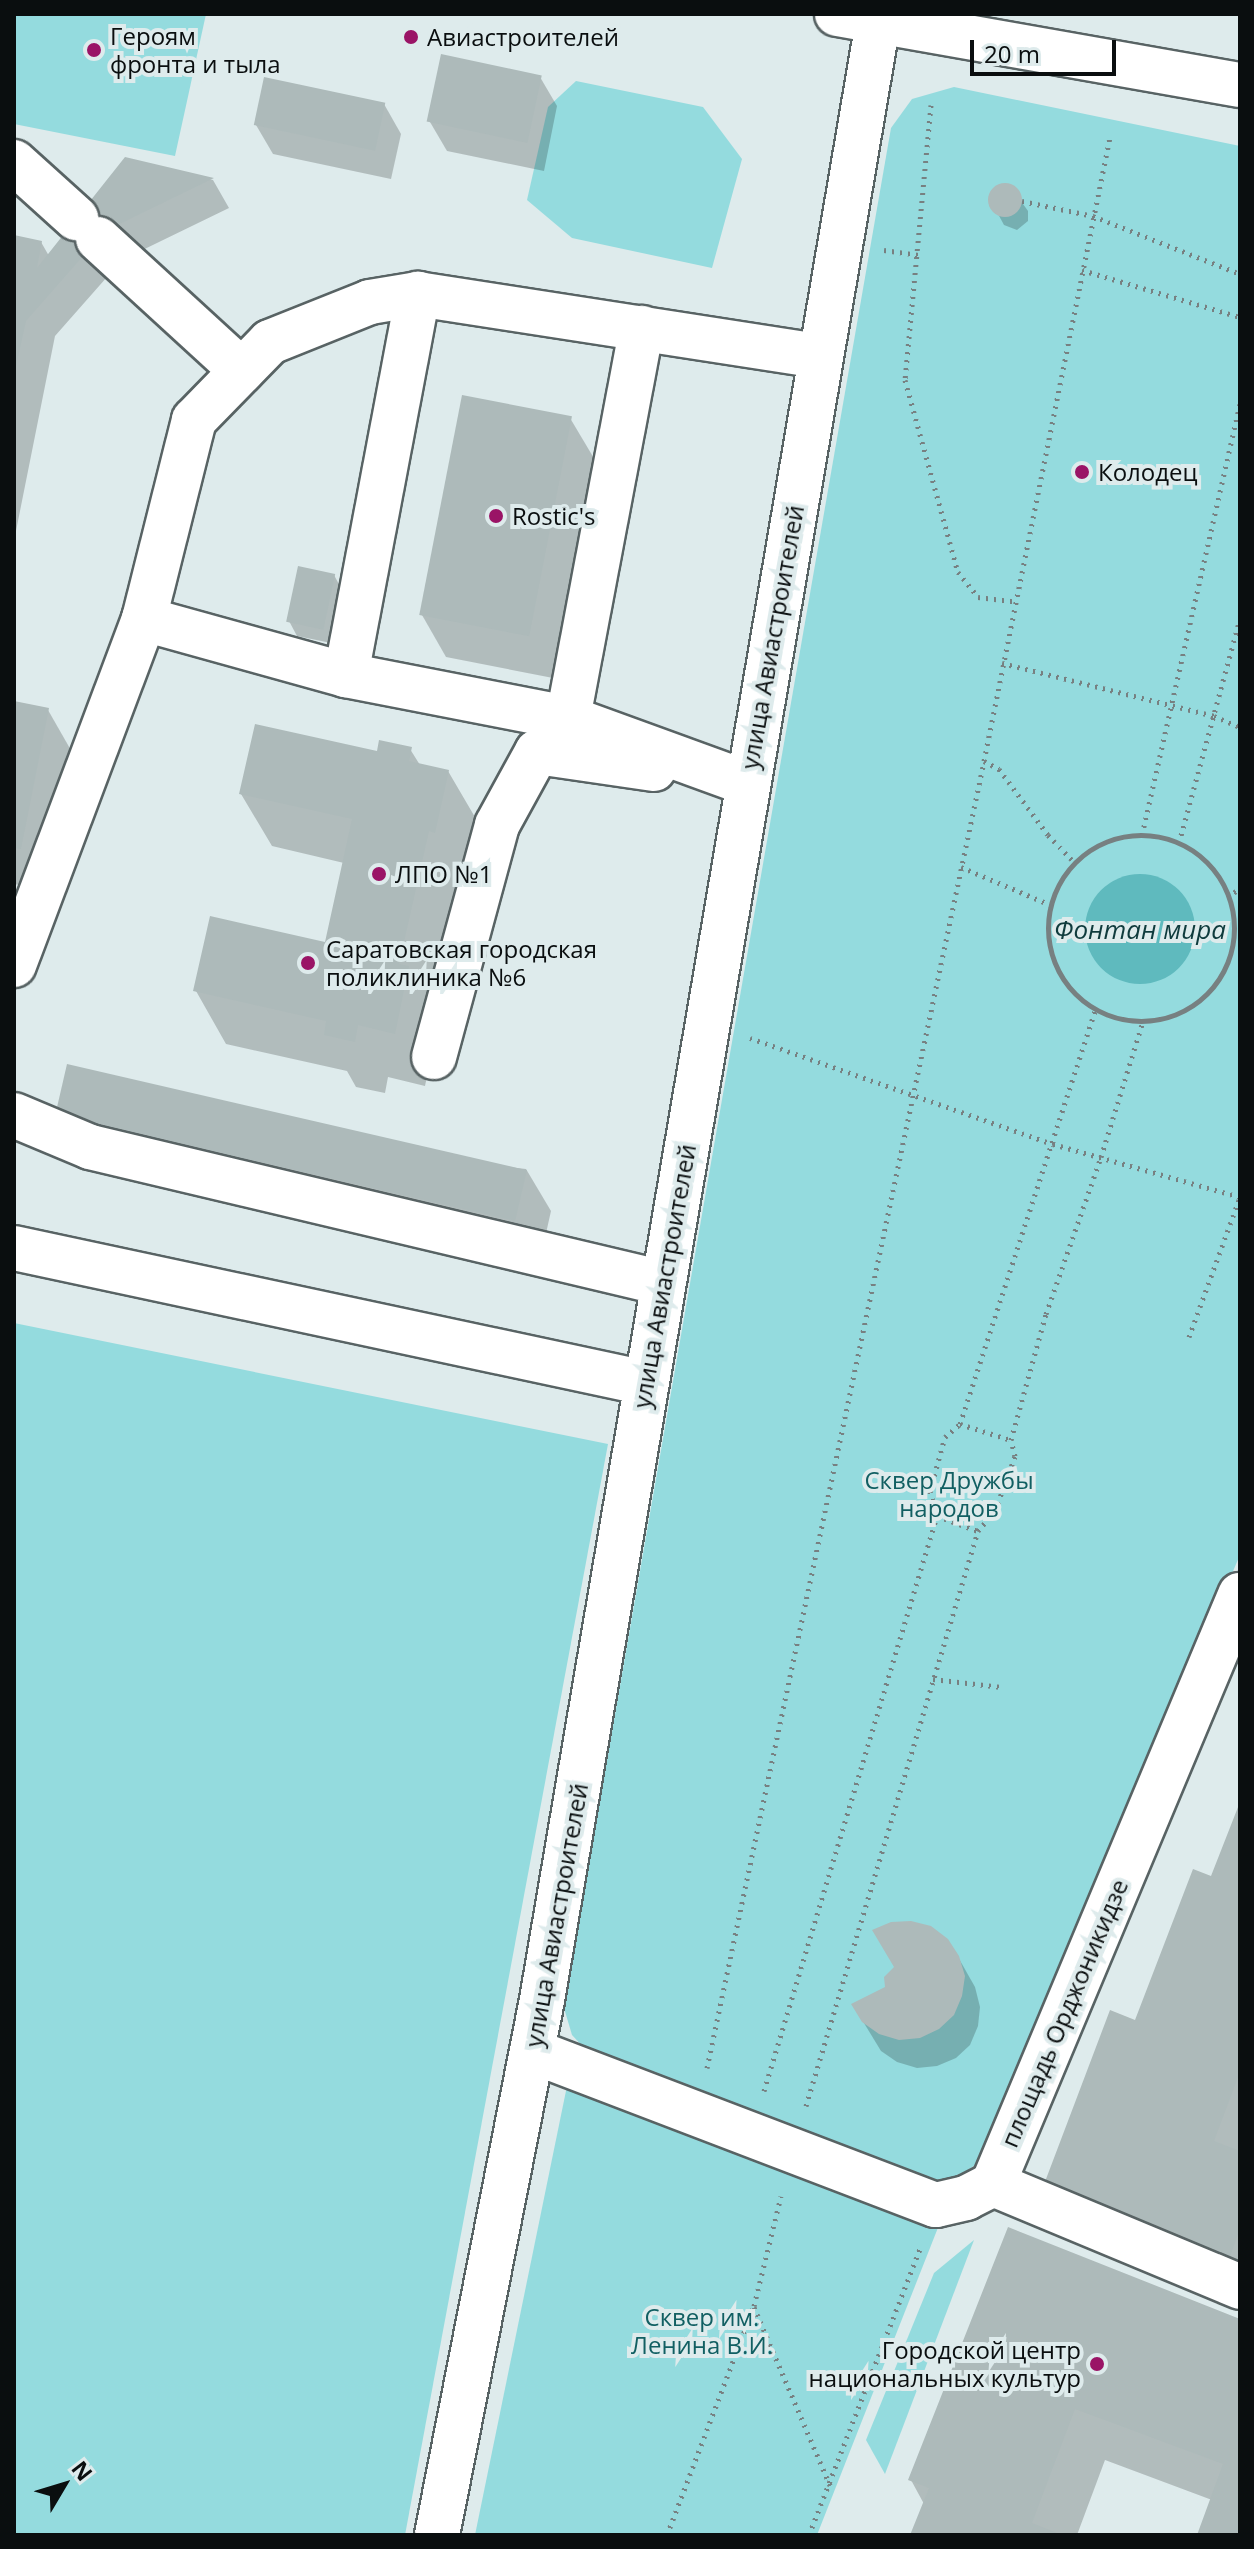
<!DOCTYPE html>
<html>
<head>
<meta charset="utf-8">
<style>
	body { margin:0 }
	#map { position:relative; width:1254px; height:2549px; overflow:hidden; background:#deebec; font-family:"Open Sans",sans-serif }
	div>[style] { position:absolute }
	[style*='--x'] { left:calc(var(--x)*1px); top:calc(var(--y)*1px); width:calc(var(--w)*1px); rotate:calc(var(--a)*1deg) }
	.green>* { inset:0; background:#94dbde }
	.water>* { inset:0; background:#5fbabe }
	.round { border-radius:50% }
	.shadow>* { inset:0; background:#0003 }
	.building>* { inset:0; background:#adbaba; transform-origin:0 0 }
	.path>* { height:5px; margin-top:-2.5px; transform-origin:0; background:repeating-linear-gradient(90deg,#778081 0 2px,transparent 0 8px) }
	.path>.ring { margin:-2.5px; padding:0; box-sizing:content-box; background:none; border:5px solid #778081; border-radius:50% }
	.roads { filter:drop-shadow(2px 0 #586364) drop-shadow(-2px 0 #586364) drop-shadow(0 2px #586364) drop-shadow(0 -2px #586364) }
	.minor>* { height:44px; margin:-22px; padding:0 22px; transform-origin:22px; border-radius:22px; background:#fff }
	.major>* { height:44px; margin:-22px; padding:0 22px; transform-origin:22px; border-radius:22px; background:#fff }
	.dots>* { width:22px; height:22px; translate:-50% -50%; box-sizing:border-box; border:4px solid #deebec; border-radius:50% }
	span { translate:-50% -50%; white-space:nowrap; text-align:center; line-height:1.15; -webkit-text-stroke:8px #deebec; paint-order:stroke }
	.poi-label { font-size:24px; color:#0a0e0f }
	.left { translate:0 -50%; text-align:left }
	.right { translate:-100% -50%; text-align:right }
	.street-label { font-size:24px; color:#0a0e0f }
	.park-label { font-size:24px; color:#115f62 }
	.water-label { font-size:26px; color:#0f3b3d; font-style:italic }
	.frame { position:absolute; inset:0; border:16px solid #0a0e0f; pointer-events:none }
	.north { position:absolute; left:24px; top:2445px; width:80px; height:80px; -webkit-text-stroke:6px #deebec; paint-order:stroke; rotate:52deg; font-size:22px; font-weight:700; line-height:32px; text-align:center; color:#0a0e0f }
	.north::after { content:''; display:block; margin:auto; width:28px; height:36px; background:#0a0e0f; clip-path:polygon(50% 0,100% 100%,50% 72%,0 100%) }
	.scale { position:absolute; left:970px; top:40px; width:146px; height:36px; box-sizing:border-box; border:4px solid #0a0e0f; border-top:0; padding-left:10px; font-size:24px; line-height:28px; white-space:nowrap; color:#0a0e0f; -webkit-text-stroke:6px #deebec; paint-order:stroke }
</style>
</head>
<body>
<div id="map">
	<div class="green">
		<i style="clip-path:polygon(14px 14px,206px 14px,175px 156px,14px 124px)"></i>
		<i style="clip-path:polygon(576px 81px,703px 107px,742px 159px,712px 268px,572px 238px,527px 200px,548px 107px)"></i>
		<i style="clip-path:polygon(954px 87px,1240px 146px,1240px 1555px,975px 2165px,951px 2182px,921px 2184px,599px 2064px,572px 2035px,564px 2008px,891px 128px,912px 99px)"></i>
		<i style="clip-path:polygon(14px 1323px,608px 1444px,405px 2535px,14px 2535px)"></i>
		<i style="clip-path:polygon(567px 2086px,941px 2220px,817px 2535px,475px 2535px)"></i>
		<i style="clip-path:polygon(974px 2240px,885px 2474px,866px 2440px,934px 2273px)"></i>
	</div>
	<div class="water">
		<i class="round" style="left:1085px;top:874px;width:110px;height:110px"></i>
	</div>
	<div class="shadow">
		<i style="clip-path:polygon(540px 77px,557px 106px,544px 171px,447px 151px,430px 122px)"></i>
		<i style="clip-path:polygon(384px 104px,401px 134px,391px 179px,273px 154px,256px 125px)"></i>
		<i style="clip-path:polygon(125px 160px,213px 180px,229px 208px,122px 260px,55px 336px,14px 541px,14px 237px,41px 242px,49px 256px)"></i>
		<i style="clip-path:polygon(1000px 186px,1010px 186px,1028px 211px,1028px 221px,1017px 230px,1004px 225px,991px 201px,992px 192px)"></i>
		<i style="clip-path:polygon(570px 418px,595px 460px,553px 678px,446px 657px,422px 615px)"></i>
		<i style="clip-path:polygon(334px 575px,342px 590px,331px 643px,297px 636px,289px 621px)"></i>
		<i style="clip-path:polygon(14px 703px,48px 710px,72px 752px,45px 890px,14px 884px)"></i>
		<i style="clip-path:polygon(410px 749px,420px 765px,448px 771px,479px 824px,425px 1086px,388px 1077px,385px 1093px,356px 1087px,347px 1071px,226px 1044px,196px 991px,326px 944px,344px 863px,272px 846px,241px 794px,378px 754px)"></i>
		<i style="clip-path:polygon(58px 1115px,526px 1169px,551px 1211px,540px 1260px)"></i>
		<i style="clip-path:polygon(1240px 1806px,1240px 2303px,1136px 2022px,1213px 1879px)"></i>
		<i style="clip-path:polygon(958px 1957px,975px 1987px,980px 2007px,978px 2026px,970px 2045px,956px 2058px,937px 2066px,917px 2068px,897px 2062px,881px 2051px,853px 2005px)"></i>
		<i style="clip-path:polygon(1240px 2321px,1240px 2535px,1199px 2535px,1212px 2500px,1105px 2460px,1077px 2535px,912px 2535px,924px 2504px,911px 2480px)"></i>
	</div>
	<div class="building">
		<i style="left:441px;top:54px;width:103px;height:69px;rotate:12deg"></i>
		<i style="left:264px;top:77px;width:124px;height:49px;rotate:12deg"></i>
		<i style="clip-path:polygon(125px 157px,214px 178px,105px 231px,26px 321px,14px 375px,14px 235px,42px 241px,37px 268px)"></i>
		<i class="round" style="left:988px;top:183px;width:34px;height:34px"></i>
		<i style="left:462px;top:395px;width:112px;height:224px;rotate:11deg"></i>
		<i style="left:298px;top:566px;width:38px;height:57px;rotate:12deg"></i>
		<i style="clip-path:polygon(14px 701px,49px 708px,21px 849px,14px 848px)"></i>
		<i style="clip-path:polygon(255px 724px,377px 751px,379px 740px,412px 747px,409px 761px,449px 770px,435px 833px,429px 831px,399px 964px,409px 966px,395px 1034px,358px 1025px,355px 1042px,324px 1035px,326px 1021px,193px 991px,210px 916px,325px 942px,352px 819px,239px 794px)"></i>
		<i style="left:67px;top:1064px;width:472px;height:52px;rotate:13deg"></i>
		<i style="clip-path:polygon(1240px 1802px,1240px 2072px,1214px 2141px,1240px 2151px,1240px 2229px,1229px 2259px,1043px 2187px,1110px 2010px,1135px 2020px,1193px 1869px,1211px 1876px)"></i>
		<i style="clip-path:polygon(911px 1921px,931px 1926px,948px 1939px,959px 1956px,965px 1976px,962px 1996px,954px 2015px,939px 2029px,920px 2038px,899px 2040px,879px 2034px,862px 2022px,851px 2004px,885px 1987px,884px 1977px,894px 1967px,872px 1930px,891px 1922px)"></i>
		<i style="clip-path:polygon(1008px 2227px,1240px 2319px,1240px 2535px,1197px 2535px,1223px 2464px,1075px 2409px,1032px 2523px,1062px 2535px,910px 2535px,929px 2488px,908px 2480px)"></i>
	</div>
	<div class="path">
		<i style="--x:931;--y:105;--w:276;--a:95.4"></i>
		<i style="--x:905;--y:380;--w:199;--a:74.6"></i>
		<i style="--x:958;--y:572;--w:32;--a:51"></i>
		<i style="--x:978;--y:597;--w:35;--a:7"></i>
		<i style="--x:1022;--y:201;--w:73;--a:11.9"></i>
		<i style="--x:1093;--y:216;--w:158;--a:21.5"></i>
		<i style="--x:884;--y:250;--w:35;--a:8"></i>
		<i style="--x:1082;--y:270;--w:165;--a:16.6"></i>
		<i style="--x:1002;--y:663;--w:219;--a:14"></i>
		<i style="--x:1214;--y:716;--w:28;--a:23"></i>
		<i style="--x:984;--y:761;--w:17;--a:28"></i>
		<i style="--x:999;--y:769;--w:82;--a:53.4"></i>
		<i style="--x:1048;--y:835;--w:37;--a:46"></i>
		<i style="--x:1142;--y:835;--w:442;--a:-77.2"></i>
		<i class="ring" style="left:1048px;top:835px;width:181px;height:181px"></i>
		<i style="--x:1179;--y:843;--w:232;--a:-74.8"></i>
		<i style="--x:961;--y:867;--w:98;--a:22.9"></i>
		<i style="--x:1227;--y:896;--w:15;--a:-28"></i>
		<i style="--x:750;--y:1038;--w:321;--a:19.3"></i>
		<i style="--x:1053;--y:1144;--w:194;--a:15.8"></i>
		<i style="--x:1189;--y:1337;--w:149;--a:-70"></i>
		<i style="--x:960;--y:1424;--w:53;--a:17.4"></i>
		<i style="--x:937;--y:1516;--w:44;--a:20.1"></i>
		<i style="--x:933;--y:1679;--w:69;--a:6.6"></i>
		<i style="--x:707;--y:2068;--w:1336;--a:-78.03"></i>
		<i style="--x:984;--y:761;--w:637;--a:-78.58"></i>
		<i style="--x:764;--y:2091;--w:600;--a:-73.26"></i>
		<i style="--x:937;--y:1516;--w:26;--a:-106"></i>
		<i style="--x:930;--y:1491;--w:56;--a:-74.5"></i>
		<i style="--x:945;--y:1437;--w:20;--a:-41"></i>
		<i style="--x:960;--y:1424;--w:437;--a:-71.9"></i>
		<i style="--x:806;--y:2106;--w:600;--a:-73.35"></i>
		<i style="--x:978;--y:1531;--w:26;--a:-50"></i>
		<i style="--x:995;--y:1511;--w:59;--a:-70"></i>
		<i style="--x:1015;--y:1456;--w:16;--a:-104"></i>
		<i style="--x:1011;--y:1440;--w:131;--a:-74.5"></i>
		<i style="--x:1046;--y:1314;--w:166;--a:-70.7"></i>
		<i style="--x:1101;--y:1157;--w:142;--a:-72.8"></i>
		<i style="--x:754;--y:2307;--w:194;--a:66.9"></i>
		<i style="--x:667;--y:2535;--w:245;--a:-69.2"></i>
		<i style="--x:754;--y:2306;--w:113;--a:-76.2"></i>
		<i style="--x:809;--y:2535;--w:307;--a:-68.8"></i>
	</div>
	<div class="roads">
		<div class="minor">
			<i style="--x:14;--y:162;--w:84;--a:42.1"></i>
			<i style="--x:98;--y:239;--w:195;--a:42.5"></i>
			<i style="--x:144;--y:619;--w:210;--a:15.5"></i>
			<i style="--x:346;--y:675;--w:226;--a:11"></i>
			<i style="--x:568;--y:718;--w:190;--a:20"></i>
			<i style="--x:346;--y:675;--w:388;--a:-79.3"></i>
			<i style="--x:568;--y:718;--w:397;--a:-79.3"></i>
			<i style="--x:14;--y:965;--w:370;--a:-69.4"></i>
			<i style="--x:144;--y:619;--w:205;--a:-75.9"></i>
			<i style="--x:194;--y:420;--w:109;--a:-45.7"></i>
			<i style="--x:270;--y:342;--w:108;--a:-21.8"></i>
			<i style="--x:370;--y:302;--w:49;--a:-9.5"></i>
			<i style="--x:418;--y:294;--w:407;--a:8.8"></i>
			<i style="--x:434;--y:1057;--w:240;--a:-74.8"></i>
			<i style="--x:497;--y:825;--w:83;--a:-61.3"></i>
			<i style="--x:537;--y:752;--w:118;--a:8.3"></i>
			<i style="--x:14;--y:1115;--w:82;--a:22.8"></i>
			<i style="--x:90;--y:1147;--w:589;--a:13.35"></i>
			<i style="--x:14;--y:1248;--w:646;--a:12.06"></i>
			<i style="--x:532;--y:2051;--w:432;--a:20.9"></i>
			<i style="--x:936;--y:2205;--w:31;--a:-13"></i>
			<i style="--x:966;--y:2198;--w:30;--a:-27"></i>
			<i style="--x:993;--y:2184;--w:639;--a:-67.25"></i>
			<i style="--x:993;--y:2184;--w:268;--a:22.6"></i>
		</div>
		<div class="major">
			<i style="--x:837;--y:14;--w:409;--a:10"></i>
			<i style="--x:437;--y:2535;--w:545;--a:-78.9"></i>
			<i style="--x:542;--y:2000;--w:2007;--a:-80.36"></i>
		</div>
	</div>
	<div class="dots">
		<i style="left:411px;top:37px;background:#9a1466"></i>
		<i style="left:94px;top:50px;background:#9a1466"></i>
		<i style="left:1082px;top:472px;background:#9a1466"></i>
		<i style="left:496px;top:516px;background:#9a1466"></i>
		<i style="left:379px;top:874px;background:#9a1466"></i>
		<i style="left:308px;top:963px;background:#9a1466"></i>
		<i style="left:1097px;top:2364px;background:#9a1466"></i>
	</div>
	<div class="poi-label">
		<span class="left" style="left:110px;top:50px">Героям<br>фронта и тыла</span>
		<span class="left" style="left:427px;top:37px">Авиастроителей</span>
		<span class="left" style="left:1098px;top:472px">Колодец</span>
		<span class="left" style="left:512px;top:516px">Rostic's</span>
		<span class="left" style="left:395px;top:874px">ЛПО №1</span>
		<span class="left" style="left:326px;top:963px">Саратовская городская<br>поликлиника №6</span>
		<span class="right" style="left:1081px;top:2364px">Городской центр<br>национальных культур</span>
	</div>
	<div class="street-label">
		<span style="left:772px;top:637px;rotate:-80deg">улица Авиастроителей</span>
		<span style="left:664px;top:1276px;rotate:-80deg">улица Авиастроителей</span>
		<span style="left:556px;top:1915px;rotate:-80deg">улица Авиастроителей</span>
		<span style="left:1064px;top:2013px;rotate:-67deg">площадь Орджоникидзе</span>
	</div>
	<div class="park-label">
		<span style="left:949px;top:1494px">Сквер Дружбы<br>народов</span>
		<span style="left:702px;top:2331px">Сквер им.<br>Ленина В.И.</span>
	</div>
	<div class="water-label">
		<span style="left:1140px;top:930px">Фонтан мира</span>
	</div>
	<div class="frame"></div>
	<div class="north">N</div>
	<div class="scale">20 m</div>
</div>
</body>
</html>
